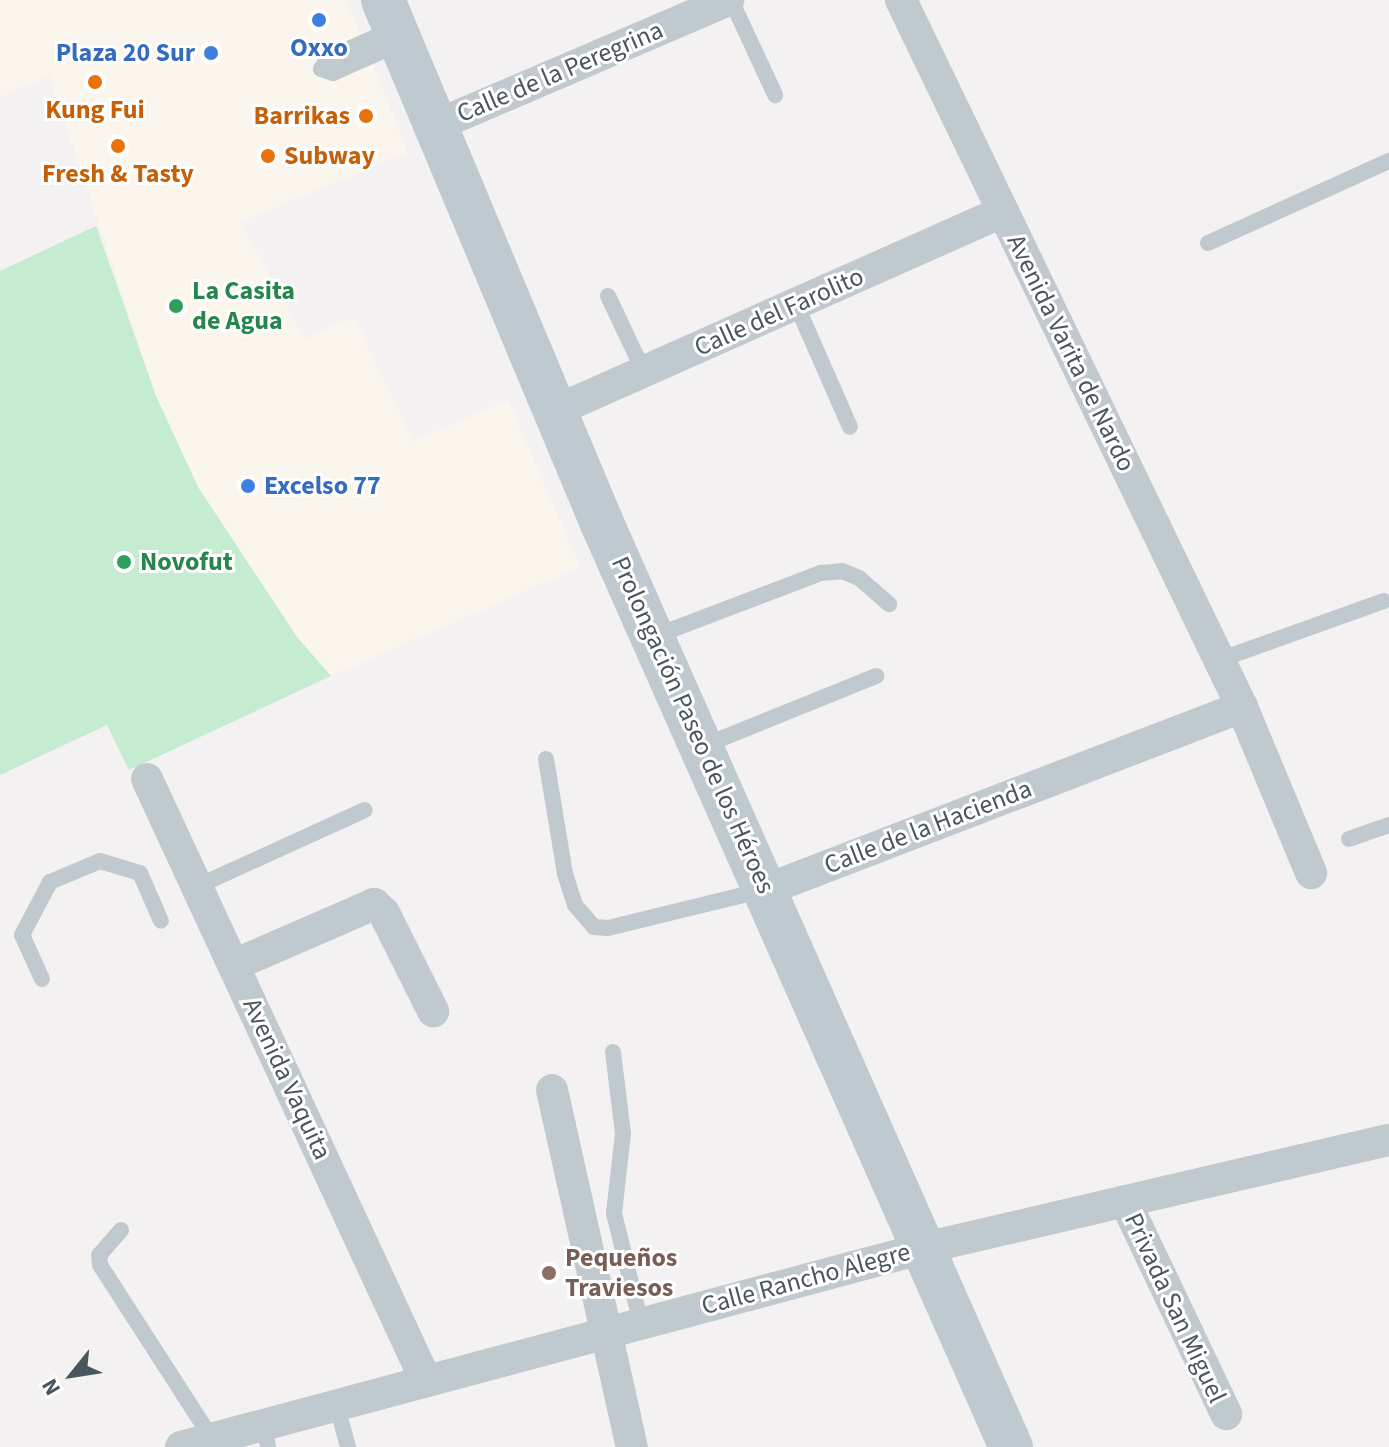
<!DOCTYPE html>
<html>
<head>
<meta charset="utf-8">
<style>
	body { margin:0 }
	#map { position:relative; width:1389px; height:1447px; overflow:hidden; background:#f3f1f1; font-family:"Source Sans 3",sans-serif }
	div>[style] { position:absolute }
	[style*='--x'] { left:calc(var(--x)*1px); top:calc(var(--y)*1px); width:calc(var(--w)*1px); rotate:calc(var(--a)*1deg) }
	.commercial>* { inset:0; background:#fbf6ed }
	.green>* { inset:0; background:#c5ebd0 }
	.lane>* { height:16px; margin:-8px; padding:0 8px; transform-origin:8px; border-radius:8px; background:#c0c9ce }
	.street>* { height:32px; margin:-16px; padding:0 16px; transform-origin:16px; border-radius:16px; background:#c0c9ce }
	.secondary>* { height:44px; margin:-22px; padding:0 22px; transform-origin:22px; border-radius:22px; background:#bfc9d0 }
	.dots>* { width:22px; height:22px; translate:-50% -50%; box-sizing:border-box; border:4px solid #fff; border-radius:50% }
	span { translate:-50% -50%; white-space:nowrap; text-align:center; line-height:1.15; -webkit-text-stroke:6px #fff; paint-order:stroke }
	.shop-label { font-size:26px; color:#366cbe; font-weight:700 }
	.right { translate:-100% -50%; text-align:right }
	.left { translate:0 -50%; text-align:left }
	.street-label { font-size:26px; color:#4a565d }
	.food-label { font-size:26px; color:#c56008; font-weight:700 }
	.leisure-label { font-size:26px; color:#27864d; font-weight:700 }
	.education-label { font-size:26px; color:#785e54; font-weight:700 }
	.north { position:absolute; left:32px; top:1335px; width:80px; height:80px; -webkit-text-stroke:6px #fff; paint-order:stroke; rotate:240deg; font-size:22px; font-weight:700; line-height:32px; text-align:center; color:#4a565d }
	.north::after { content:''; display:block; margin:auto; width:28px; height:36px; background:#4a565d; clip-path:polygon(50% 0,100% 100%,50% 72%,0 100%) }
</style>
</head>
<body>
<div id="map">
	<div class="commercial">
		<i style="clip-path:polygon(0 0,346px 0,408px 152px,240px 222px,305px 339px,354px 317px,413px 441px,508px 400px,580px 567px,331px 676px,297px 637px,198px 487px,156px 396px,49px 75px,0 98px)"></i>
	</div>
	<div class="green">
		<i style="clip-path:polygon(96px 226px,156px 396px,198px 487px,297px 637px,331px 676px,129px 770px,107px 725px,0 775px,0 271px)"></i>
	</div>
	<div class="lane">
		<i style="--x:731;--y:0;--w:105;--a:65.1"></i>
		<i style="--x:394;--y:29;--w:72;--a:156.3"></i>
		<i style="--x:328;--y:58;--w:13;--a:122"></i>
		<i style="--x:321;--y:69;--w:13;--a:18"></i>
		<i style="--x:333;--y:73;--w:71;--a:-24"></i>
		<i style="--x:1208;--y:243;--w:199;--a:-24.4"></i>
		<i style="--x:608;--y:296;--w:84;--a:64.7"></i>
		<i style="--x:796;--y:304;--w:134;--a:66.3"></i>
		<i style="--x:655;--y:636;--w:178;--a:-20.8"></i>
		<i style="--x:821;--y:573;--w:21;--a:-5"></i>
		<i style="--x:842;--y:571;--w:18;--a:22"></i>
		<i style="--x:859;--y:578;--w:40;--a:41"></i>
		<i style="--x:1219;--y:660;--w:175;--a:-19.7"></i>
		<i style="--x:703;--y:746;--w:187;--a:-22"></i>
		<i style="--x:546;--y:759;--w:117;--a:80.6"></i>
		<i style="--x:565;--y:874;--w:33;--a:72"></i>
		<i style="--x:575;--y:905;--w:29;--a:49"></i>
		<i style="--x:594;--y:927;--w:14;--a:4"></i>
		<i style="--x:608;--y:928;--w:161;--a:-13.7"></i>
		<i style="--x:1349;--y:839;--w:42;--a:-19.3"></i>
		<i style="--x:198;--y:886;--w:183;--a:-24.5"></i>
		<i style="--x:42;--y:979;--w:48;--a:-114.4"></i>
		<i style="--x:22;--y:935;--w:60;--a:-62.2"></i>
		<i style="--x:50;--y:882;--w:54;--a:-22.8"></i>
		<i style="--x:100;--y:861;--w:42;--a:16.7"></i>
		<i style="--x:140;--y:873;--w:52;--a:66.4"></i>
		<i style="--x:613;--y:1052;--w:82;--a:83"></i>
		<i style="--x:623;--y:1133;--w:81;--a:96.4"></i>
		<i style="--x:614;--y:1213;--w:114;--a:76.3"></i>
		<i style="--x:121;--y:1230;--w:33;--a:131"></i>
		<i style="--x:99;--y:1255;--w:10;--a:84"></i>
		<i style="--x:100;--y:1265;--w:207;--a:57.2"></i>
		<i style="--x:336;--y:1403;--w:46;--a:74.7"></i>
		<i style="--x:264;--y:1426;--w:21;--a:79"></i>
	</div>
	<div class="street">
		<i style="--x:901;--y:0;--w:785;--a:64.25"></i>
		<i style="--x:1242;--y:707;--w:180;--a:67.4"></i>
		<i style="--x:437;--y:125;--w:317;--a:-23.2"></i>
		<i style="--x:555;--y:411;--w:489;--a:-24"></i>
		<i style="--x:147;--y:779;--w:661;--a:65.14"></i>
		<i style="--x:768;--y:889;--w:508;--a:-21.01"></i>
		<i style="--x:234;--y:965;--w:153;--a:-23.5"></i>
		<i style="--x:374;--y:904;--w:13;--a:42"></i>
		<i style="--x:384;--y:913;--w:110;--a:63.4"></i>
		<i style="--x:552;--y:1090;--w:366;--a:77.4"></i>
		<i style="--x:1125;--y:1201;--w:236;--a:64.6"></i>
		<i style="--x:181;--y:1447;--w:769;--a:-14.99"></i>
		<i style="--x:924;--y:1248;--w:477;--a:-13.1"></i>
	</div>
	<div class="secondary">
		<i style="--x:383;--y:0;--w:565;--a:67.29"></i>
		<i style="--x:601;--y:521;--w:1013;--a:66.12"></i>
	</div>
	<div class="dots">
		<i style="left:319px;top:20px;background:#3f7fe0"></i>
		<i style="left:211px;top:53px;background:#3f7fe0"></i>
		<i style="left:95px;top:82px;background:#e8710a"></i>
		<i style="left:366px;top:116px;background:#e8710a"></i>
		<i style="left:118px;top:146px;background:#e8710a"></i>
		<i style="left:268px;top:156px;background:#e8710a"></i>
		<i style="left:176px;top:306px;background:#2e9e5b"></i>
		<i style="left:248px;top:486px;background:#3f7fe0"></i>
		<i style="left:124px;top:562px;background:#2e9e5b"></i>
		<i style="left:549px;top:1273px;background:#8d6e63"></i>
	</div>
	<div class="shop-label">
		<span style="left:319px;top:48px">Oxxo</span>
		<span class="right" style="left:195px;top:53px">Plaza 20 Sur</span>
		<span class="left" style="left:264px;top:486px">Excelso 77</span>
	</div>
	<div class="street-label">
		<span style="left:560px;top:72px;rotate:-23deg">Calle de la Peregrina</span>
		<span style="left:779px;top:312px;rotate:-24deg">Calle del Farolito</span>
		<span style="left:1071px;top:353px;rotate:64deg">Avenida Varita de Nardo</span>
		<span style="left:693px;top:725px;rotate:66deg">Prolongación Paseo de los Héroes</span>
		<span style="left:928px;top:827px;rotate:-21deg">Calle de la Hacienda</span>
		<span style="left:287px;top:1079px;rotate:65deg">Avenida Vaquita</span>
		<span style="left:806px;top:1279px;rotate:-15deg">Calle Rancho Alegre</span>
		<span style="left:1175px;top:1308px;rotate:65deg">Privada San Miguel</span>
	</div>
	<div class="food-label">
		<span style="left:95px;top:110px">Kung Fui</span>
		<span class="right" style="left:350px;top:116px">Barrikas</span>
		<span class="left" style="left:284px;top:156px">Subway</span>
		<span style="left:118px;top:174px">Fresh &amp; Tasty</span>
	</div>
	<div class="leisure-label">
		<span class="left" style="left:192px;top:306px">La Casita<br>de Agua</span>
		<span class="left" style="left:140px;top:562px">Novofut</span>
	</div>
	<div class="education-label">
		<span class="left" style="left:565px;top:1273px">Pequeños<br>Traviesos</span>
	</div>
	<div class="north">N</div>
</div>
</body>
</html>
